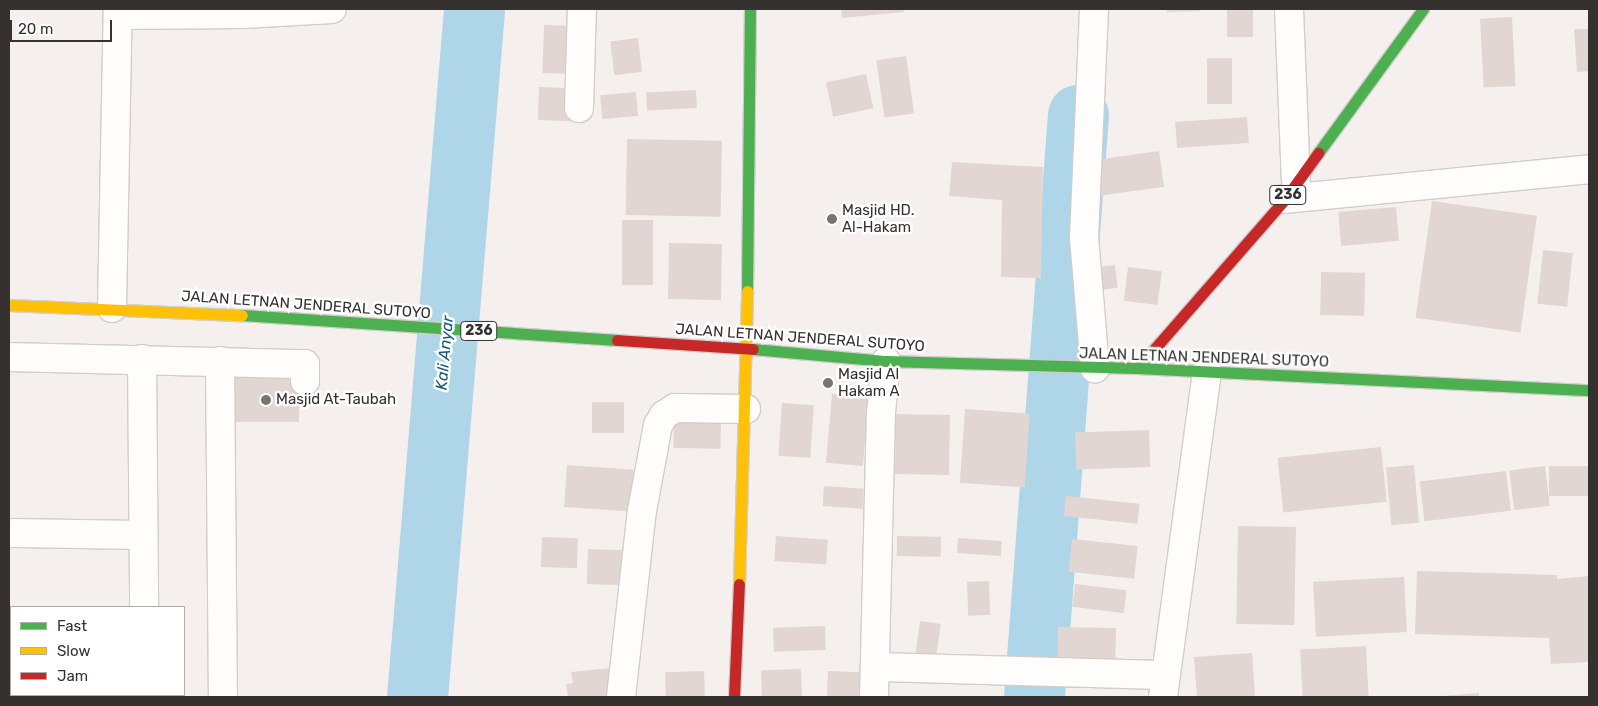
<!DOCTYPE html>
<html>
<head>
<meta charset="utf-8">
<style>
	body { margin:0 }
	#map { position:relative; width:1598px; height:706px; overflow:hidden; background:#f5f0ee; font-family:Rubik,sans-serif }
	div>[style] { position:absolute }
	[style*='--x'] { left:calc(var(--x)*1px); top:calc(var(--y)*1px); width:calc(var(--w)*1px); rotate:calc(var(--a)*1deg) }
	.river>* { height:61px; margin:-30.5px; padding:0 30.5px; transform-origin:30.5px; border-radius:30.5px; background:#afd5e8 }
	.building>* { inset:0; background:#e1d6d2; transform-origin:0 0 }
	.roads { filter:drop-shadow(1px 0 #d1cdcb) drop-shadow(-1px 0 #d1cdcb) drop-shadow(0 1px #d1cdcb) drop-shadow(0 -1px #d1cdcb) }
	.street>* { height:28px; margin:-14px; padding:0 14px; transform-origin:14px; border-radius:14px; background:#fefdfc }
	.fast>* { height:11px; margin:-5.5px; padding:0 5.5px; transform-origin:5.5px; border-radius:5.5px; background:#4caf50 }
	.slow>* { height:11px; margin:-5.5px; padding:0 5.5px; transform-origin:5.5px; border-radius:5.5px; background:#ffc107 }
	.jam>* { height:11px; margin:-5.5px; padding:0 5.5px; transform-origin:5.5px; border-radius:5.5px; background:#c62828 }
	.dots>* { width:14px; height:14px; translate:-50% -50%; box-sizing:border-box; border:2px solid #fff; border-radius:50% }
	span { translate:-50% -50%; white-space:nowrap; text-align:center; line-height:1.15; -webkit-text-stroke:5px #fff; paint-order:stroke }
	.shield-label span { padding:1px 4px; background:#fff; border:1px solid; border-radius:4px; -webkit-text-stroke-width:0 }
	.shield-label { font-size:14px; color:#34312f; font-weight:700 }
	.poi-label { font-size:15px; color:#34312f }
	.left { translate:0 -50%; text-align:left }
	.street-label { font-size:15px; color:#34312f }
	.water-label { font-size:16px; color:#165b78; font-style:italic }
	.frame { position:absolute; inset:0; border:10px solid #34312f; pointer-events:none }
	.legend { position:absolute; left:10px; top:606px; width:175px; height:90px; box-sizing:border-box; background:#fff; border:1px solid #aeadac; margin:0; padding:6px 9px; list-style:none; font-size:15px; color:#34312f }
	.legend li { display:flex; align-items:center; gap:10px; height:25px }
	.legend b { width:25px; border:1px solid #aeadac }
	.scale { position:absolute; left:10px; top:20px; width:102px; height:22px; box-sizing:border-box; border:2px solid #34312f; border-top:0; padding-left:6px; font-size:15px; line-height:18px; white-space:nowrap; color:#34312f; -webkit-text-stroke:4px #fff; paint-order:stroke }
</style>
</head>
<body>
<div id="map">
	<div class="river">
		<i style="--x:417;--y:697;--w:690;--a:-85.26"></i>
		<i style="--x:1034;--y:697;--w:584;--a:-85.68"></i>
	</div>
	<div class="building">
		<i style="clip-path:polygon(841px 9px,903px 9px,904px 12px,842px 18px)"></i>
		<i style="clip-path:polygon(1167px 9px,1200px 9px,1200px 11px,1167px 12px)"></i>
		<i style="left:1227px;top:9px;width:26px;height:28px"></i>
		<i style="left:1512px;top:17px;width:69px;height:32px;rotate:87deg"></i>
		<i style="left:544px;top:25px;width:31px;height:48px;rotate:2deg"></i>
		<i style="clip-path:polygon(1574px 29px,1589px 29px,1589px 71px,1577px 72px)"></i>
		<i style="left:638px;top:38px;width:34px;height:28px;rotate:83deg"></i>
		<i style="left:906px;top:56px;width:58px;height:30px;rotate:82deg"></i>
		<i style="left:1207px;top:58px;width:25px;height:46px"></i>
		<i style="left:866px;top:74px;width:35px;height:41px;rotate:78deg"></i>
		<i style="left:539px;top:87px;width:34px;height:33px;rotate:2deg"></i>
		<i style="left:696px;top:90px;width:18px;height:50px;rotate:87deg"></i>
		<i style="left:636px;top:92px;width:24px;height:36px;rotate:85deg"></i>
		<i style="left:1247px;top:117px;width:26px;height:72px;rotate:86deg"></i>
		<i style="left:627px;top:139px;width:95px;height:76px;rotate:1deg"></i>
		<i style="left:1159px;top:151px;width:36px;height:67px;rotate:82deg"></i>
		<i style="clip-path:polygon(952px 162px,1043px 167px,1041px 278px,1001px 277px,1002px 200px,949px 196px)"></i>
		<i style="left:1432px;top:201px;width:106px;height:118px;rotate:8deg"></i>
		<i style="left:1396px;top:207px;width:34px;height:58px;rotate:85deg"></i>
		<i style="left:622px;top:220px;width:31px;height:65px"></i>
		<i style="left:669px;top:243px;width:53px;height:56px;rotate:1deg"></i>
		<i style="left:1543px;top:250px;width:30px;height:54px;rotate:6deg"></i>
		<i style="left:1115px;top:265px;width:23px;height:25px;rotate:83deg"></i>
		<i style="left:1128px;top:267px;width:34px;height:34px;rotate:7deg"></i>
		<i style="left:1321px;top:272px;width:44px;height:43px;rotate:1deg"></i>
		<i style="left:233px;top:378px;width:66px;height:44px"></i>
		<i style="left:832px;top:394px;width:37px;height:69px;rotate:5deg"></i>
		<i style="left:592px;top:402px;width:32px;height:31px"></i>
		<i style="left:782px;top:403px;width:32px;height:53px;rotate:4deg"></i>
		<i style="left:965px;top:409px;width:65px;height:74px;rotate:4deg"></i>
		<i style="left:896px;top:414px;width:54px;height:60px;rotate:1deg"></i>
		<i style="left:674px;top:416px;width:47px;height:32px;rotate:1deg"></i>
		<i style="left:1149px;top:430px;width:37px;height:74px;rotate:88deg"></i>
		<i style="left:1381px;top:447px;width:55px;height:104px;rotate:84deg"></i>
		<i style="left:567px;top:465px;width:67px;height:42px;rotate:4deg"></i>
		<i style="left:1414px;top:465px;width:58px;height:28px;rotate:85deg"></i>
		<i style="left:1545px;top:466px;width:40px;height:36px;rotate:83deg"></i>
		<i style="left:1549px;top:466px;width:40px;height:30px"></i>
		<i style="left:1506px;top:471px;width:40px;height:87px;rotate:83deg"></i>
		<i style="left:824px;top:486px;width:40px;height:20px;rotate:4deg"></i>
		<i style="left:1066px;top:496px;width:74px;height:20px;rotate:6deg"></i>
		<i style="left:1238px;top:526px;width:58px;height:98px;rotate:1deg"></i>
		<i style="left:776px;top:536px;width:52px;height:25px;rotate:4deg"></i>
		<i style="left:897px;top:536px;width:44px;height:20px;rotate:1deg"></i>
		<i style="left:542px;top:537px;width:36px;height:30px;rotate:2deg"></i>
		<i style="left:958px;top:538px;width:44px;height:15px;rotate:4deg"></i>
		<i style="left:1072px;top:539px;width:66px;height:33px;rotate:6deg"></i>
		<i style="left:588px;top:549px;width:36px;height:35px;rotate:2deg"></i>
		<i style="clip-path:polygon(1417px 571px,1557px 575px,1557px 579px,1589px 576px,1589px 662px,1551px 664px,1549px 638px,1415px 634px)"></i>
		<i style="left:1404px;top:577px;width:55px;height:91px;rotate:87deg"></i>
		<i style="left:989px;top:581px;width:34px;height:22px;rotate:88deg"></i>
		<i style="left:1075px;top:584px;width:52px;height:23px;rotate:7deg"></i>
		<i style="left:920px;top:621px;width:21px;height:39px;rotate:8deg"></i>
		<i style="left:825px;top:626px;width:24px;height:52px;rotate:88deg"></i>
		<i style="left:1058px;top:627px;width:58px;height:38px;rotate:1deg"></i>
		<i style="left:1366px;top:646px;width:51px;height:66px;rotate:87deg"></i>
		<i style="left:1252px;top:653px;width:44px;height:58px;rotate:86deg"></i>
		<i style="clip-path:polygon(611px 668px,613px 696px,568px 697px,566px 684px,573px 683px,571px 672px)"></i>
		<i style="left:801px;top:669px;width:28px;height:40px;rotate:88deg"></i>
		<i style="left:704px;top:671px;width:26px;height:39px;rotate:88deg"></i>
		<i style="left:828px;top:671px;width:34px;height:26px;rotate:2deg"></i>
		<i style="clip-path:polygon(1479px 693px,1479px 697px,1442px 697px,1442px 696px)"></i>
	</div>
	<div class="roads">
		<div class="street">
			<i style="--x:1094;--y:9;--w:228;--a:92.5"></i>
			<i style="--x:1084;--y:237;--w:132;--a:85.2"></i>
			<i style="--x:1289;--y:9;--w:172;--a:87.7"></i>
			<i style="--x:118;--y:15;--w:126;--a:-0.5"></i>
			<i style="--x:244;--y:14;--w:88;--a:-3.3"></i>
			<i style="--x:579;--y:108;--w:99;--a:-88.3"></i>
			<i style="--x:1285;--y:199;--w:305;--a:-5.6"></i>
			<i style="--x:112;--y:308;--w:299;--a:-88.9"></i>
			<i style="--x:9;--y:357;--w:296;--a:1.4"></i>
			<i style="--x:305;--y:364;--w:17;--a:90"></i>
			<i style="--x:142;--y:359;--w:248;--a:89.5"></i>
			<i style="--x:220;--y:361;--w:336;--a:89.5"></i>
			<i style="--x:9;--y:533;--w:134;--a:0.9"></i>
			<i style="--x:875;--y:667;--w:290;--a:1.6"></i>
			<i style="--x:150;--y:695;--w:2;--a:90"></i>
			<i style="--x:621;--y:697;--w:187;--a:-83.6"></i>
			<i style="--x:642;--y:511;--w:87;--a:-79.5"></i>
			<i style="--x:658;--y:425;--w:12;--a:-59"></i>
			<i style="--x:664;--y:415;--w:13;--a:-32"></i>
			<i style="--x:675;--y:408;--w:71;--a:0.8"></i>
			<i style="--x:874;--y:697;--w:284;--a:-88.6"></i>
			<i style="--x:881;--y:413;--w:52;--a:-84.5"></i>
			<i style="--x:1163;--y:697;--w:328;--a:-82.3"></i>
		</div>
		<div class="fast">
			<i style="--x:1318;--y:153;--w:178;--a:-53.9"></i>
			<i style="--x:747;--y:291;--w:282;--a:-89.4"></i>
			<i style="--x:242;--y:315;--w:376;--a:3.8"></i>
			<i style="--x:753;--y:349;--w:134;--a:5.2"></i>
			<i style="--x:886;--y:361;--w:251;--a:1.6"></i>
			<i style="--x:1137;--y:368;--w:28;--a:-48"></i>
			<i style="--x:1137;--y:368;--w:453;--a:2.8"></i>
		</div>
		<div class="slow">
			<i style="--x:9;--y:305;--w:233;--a:2.5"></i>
			<i style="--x:739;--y:584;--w:293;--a:-88.4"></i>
		</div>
		<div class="jam">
			<i style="--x:617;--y:340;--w:136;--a:3.8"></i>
			<i style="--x:1156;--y:347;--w:196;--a:-48.9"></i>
			<i style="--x:1285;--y:199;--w:57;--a:-54.3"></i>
			<i style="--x:734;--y:697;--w:113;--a:-87.5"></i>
		</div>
	</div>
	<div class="dots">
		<i style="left:832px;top:219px;background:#787472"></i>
		<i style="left:828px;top:383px;background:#787472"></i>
		<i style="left:266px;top:400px;background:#787472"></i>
	</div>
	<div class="shield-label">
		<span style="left:1288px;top:195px">236</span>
		<span style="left:479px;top:331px">236</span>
	</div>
	<div class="poi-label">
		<span class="left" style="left:842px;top:219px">Masjid HD.<br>Al-Hakam</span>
		<span class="left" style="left:838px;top:383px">Masjid Al<br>Hakam A</span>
		<span class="left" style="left:276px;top:400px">Masjid At-Taubah</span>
	</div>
	<div class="street-label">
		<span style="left:306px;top:305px;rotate:4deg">JALAN LETNAN JENDERAL SUTOYO</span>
		<span style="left:800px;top:338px;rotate:4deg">JALAN LETNAN JENDERAL SUTOYO</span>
		<span style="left:1204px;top:358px;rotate:2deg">JALAN LETNAN JENDERAL SUTOYO</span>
	</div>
	<div class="water-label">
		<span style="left:445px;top:353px;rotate:-85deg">Kali Anyar</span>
	</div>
	<div class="frame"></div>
	<ul class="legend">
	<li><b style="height:6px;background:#4caf50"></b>Fast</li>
	<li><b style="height:6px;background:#ffc107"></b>Slow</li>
	<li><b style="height:6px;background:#c62828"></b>Jam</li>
	</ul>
	<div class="scale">20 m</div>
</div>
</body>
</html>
